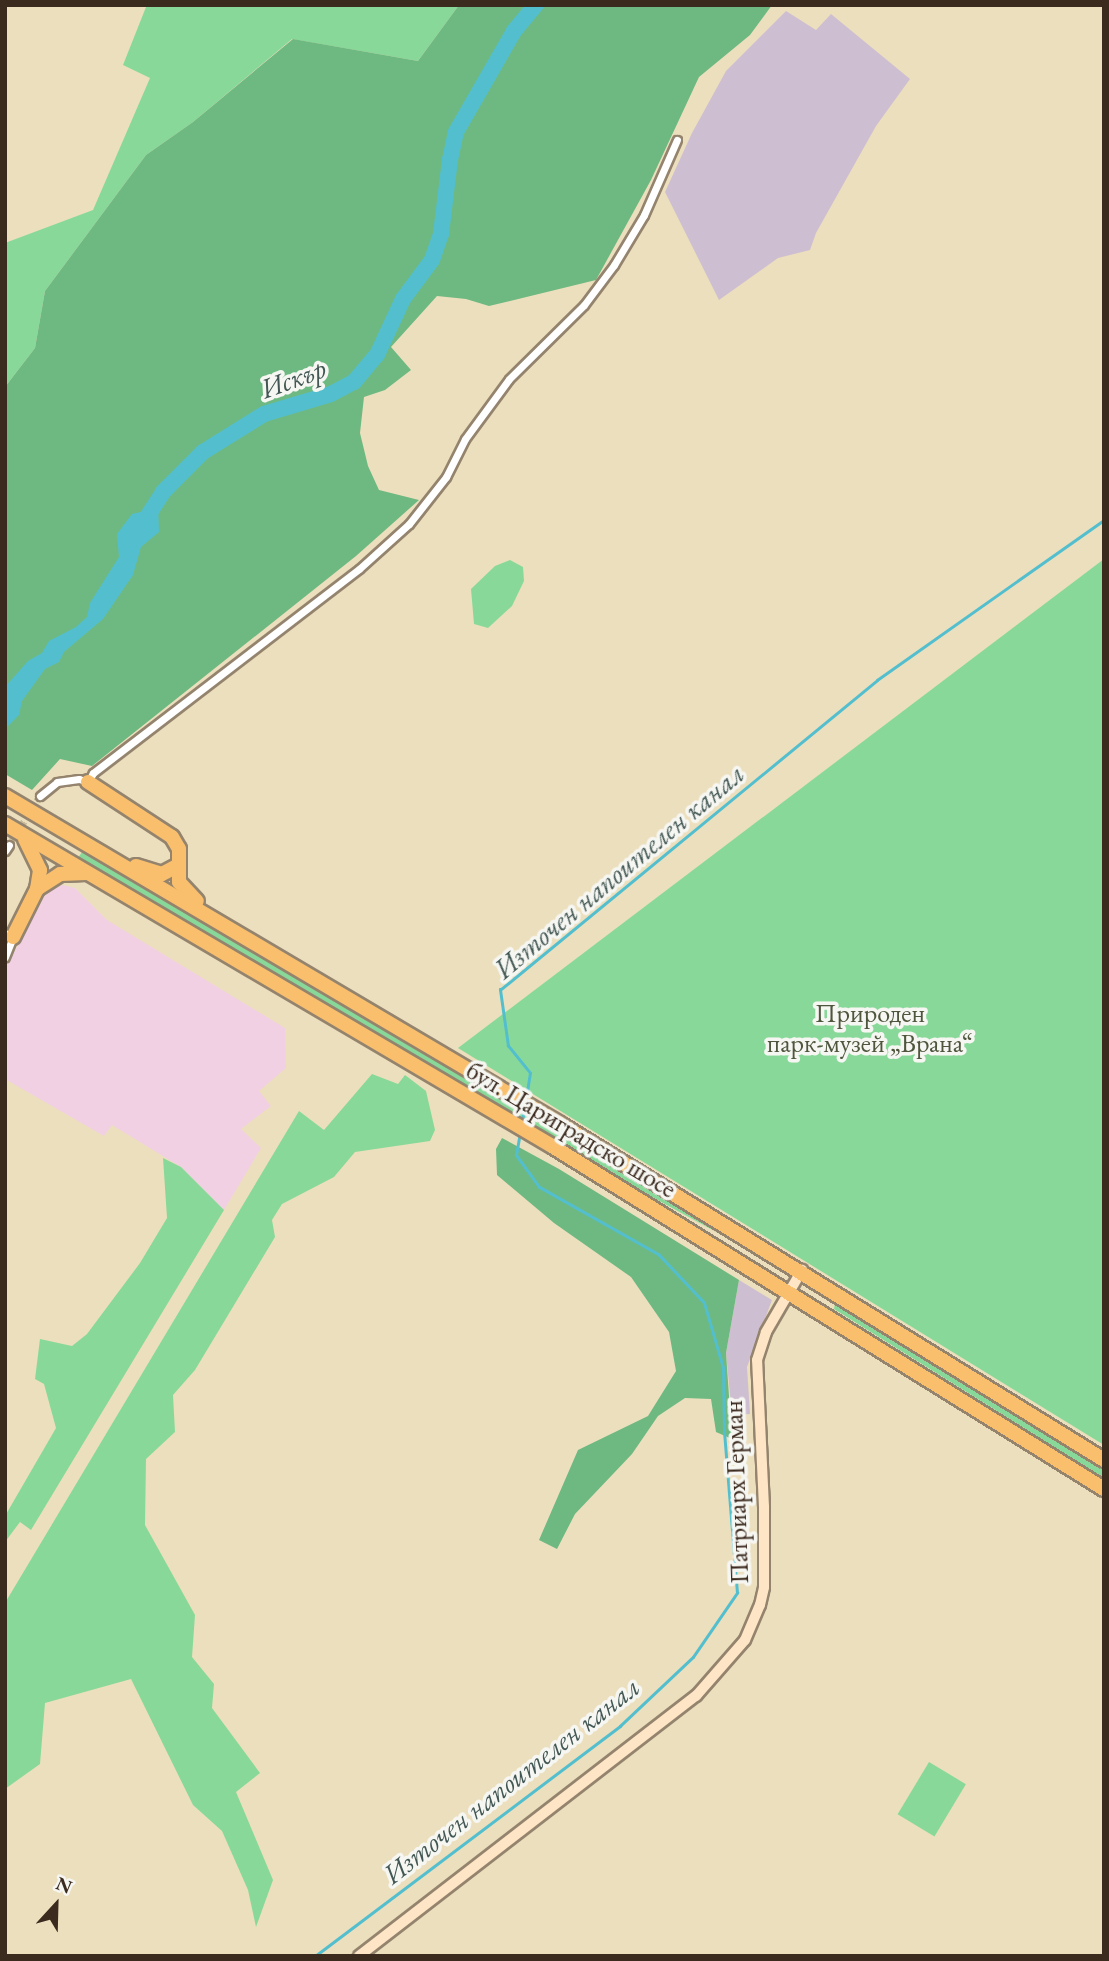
<!DOCTYPE html>
<html>
<head>
<meta charset="utf-8">
<style>
	body { margin:0 }
	#map { position:relative; width:1109px; height:1961px; overflow:hidden; background:#ecdfbd; font-family:"EB Garamond",serif }
	div>[style] { position:absolute }
	[style*='--x'] { left:calc(var(--x)*1px); top:calc(var(--y)*1px); width:calc(var(--w)*1px); rotate:calc(var(--a)*1deg) }
	.built>* { inset:0; background:#f1d0e3 }
	.industrial>* { inset:0; background:#cebed1 }
	.green>* { inset:0; background:#88d999; transform-origin:0 0 }
	.forest>* { inset:0; background:#6eb981 }
	.water>* { inset:0; background:#53bfce }
	.stream>* { height:2.5px; margin:-1.25px; padding:0 1.25px; transform-origin:1.25px; border-radius:1.25px; background:#53bfce }
	.river>* { height:16px; margin:-8px; padding:0 8px; transform-origin:8px; border-radius:8px; background:#53bfce }
	.street-tunnel>* { height:7px; margin-top:-3.5px; transform-origin:0; background:repeating-linear-gradient(90deg,#c9bb9d 0 7px,transparent 0 10.5px) }
	.roads { filter:drop-shadow(2px 0 #94846e) drop-shadow(-2px 0 #94846e) drop-shadow(0 2px #94846e) drop-shadow(0 -2px #94846e) }
	.street>* { height:7px; margin:-3.5px; padding:0 3.5px; transform-origin:3.5px; border-radius:3.5px; background:#fff }
	.secondary>* { height:10px; margin:-5px; padding:0 5px; transform-origin:5px; border-radius:5px; background:#fde5c5 }
	.highway>* { height:14px; margin:-7px; padding:0 7px; transform-origin:7px; border-radius:7px; background:#f9bf6d }
	span { translate:-50% -50%; white-space:nowrap; text-align:center; line-height:1.15; -webkit-text-stroke:7px #f6f6f2; paint-order:stroke }
	.park-label { font-size:26px; color:#4e563d }
	.street-label { font-size:26px; color:#3b2a1e }
	.water-label { font-size:28px; color:#425753; font-style:italic }
	.frame { position:absolute; inset:0; border:7px solid #3b2a1e; pointer-events:none }
	.north { position:absolute; left:21px; top:1870px; width:70px; height:70px; -webkit-text-stroke:5px #f6f6f2; paint-order:stroke; rotate:22deg; font-size:19px; font-weight:700; line-height:28px; text-align:center; color:#3b2a1e }
	.north::after { content:''; display:block; margin:auto; width:24px; height:32px; background:#3b2a1e; clip-path:polygon(50% 0,100% 100%,50% 72%,0 100%) }
</style>
</head>
<body>
<div id="map">
	<div class="built">
		<i style="clip-path:polygon(63px 885px,75px 888px,107px 920px,285px 1028px,286px 1068px,259px 1091px,271px 1106px,241px 1129px,261px 1148px,224px 1210px,181px 1167px,112px 1125px,104px 1136px,5px 1079px,5px 969px,49px 888px)"></i>
	</div>
	<div class="industrial">
		<i style="clip-path:polygon(786px 11px,816px 30px,831px 14px,910px 79px,876px 126px,816px 233px,810px 250px,778px 258px,719px 300px,665px 192px,692px 133px,726px 71px)"></i>
		<i style="clip-path:polygon(739px 1280px,772px 1300px,747px 1367px,750px 1414px,732px 1415px,726px 1353px)"></i>
	</div>
	<div class="green">
		<i style="clip-path:polygon(143px 5px,459px 5px,418px 61px,292px 39px,193px 122px,146px 155px,45px 291px,35px 348px,5px 387px,5px 243px,93px 210px,150px 78px,123px 65px,146px 7px)"></i>
		<i style="clip-path:polygon(1104px 559px,1104px 1445px,458px 1048px)"></i>
		<i style="clip-path:polygon(510px 560px,523px 567px,524px 581px,512px 606px,488px 628px,474px 624px,471px 589px,495px 566px)"></i>
		<i style="clip-path:polygon(82px 852px,783px 1266px,784px 1269px,652px 1197px,78px 858px)"></i>
		<i style="clip-path:polygon(372px 1074px,398px 1084px,405px 1075px,426px 1091px,435px 1130px,430px 1141px,355px 1152px,334px 1177px,282px 1204px,272px 1220px,275px 1237px,195px 1370px,173px 1395px,175px 1432px,146px 1459px,145px 1525px,195px 1615px,192px 1657px,214px 1684px,212px 1708px,260px 1773px,236px 1792px,273px 1880px,256px 1927px,248px 1890px,222px 1831px,193px 1805px,131px 1679px,45px 1703px,40px 1764px,5px 1789px,5px 1603px,299px 1111px,324px 1130px)"></i>
		<i style="clip-path:polygon(163px 1158px,181px 1167px,224px 1210px,31px 1530px,20px 1522px,5px 1542px,5px 1516px,56px 1428px,44px 1384px,35px 1379px,40px 1339px,72px 1346px,87px 1334px,140px 1263px,167px 1218px)"></i>
		<i style="clip-path:polygon(835px 1304px,964px 1379px,1104px 1467px,1104px 1478px,834px 1309px)"></i>
		<i style="left:929px;top:1762px;width:43px;height:61px;rotate:31deg"></i>
	</div>
	<div class="forest">
		<i style="clip-path:polygon(459px 5px,772px 5px,750px 35px,699px 77px,651px 180px,596px 280px,489px 306px,466px 299px,437px 296px,391px 347px,411px 370px,385px 390px,364px 397px,360px 433px,368px 466px,379px 490px,419px 500px,356px 556px,92px 766px,60px 759px,32px 790px,5px 774px,5px 387px,35px 348px,45px 291px,146px 155px,193px 122px,293px 39px,418px 61px)"></i>
		<i style="clip-path:polygon(502px 1138px,559px 1169px,739px 1280px,726px 1353px,732px 1439px,716px 1432px,711px 1399px,685px 1398px,658px 1416px,632px 1454px,575px 1514px,557px 1549px,539px 1540px,578px 1450px,648px 1416px,676px 1371px,669px 1332px,631px 1277px,554px 1223px,497px 1175px,496px 1149px)"></i>
	</div>
	<div class="water">
		<i style="clip-path:polygon(158px 500px,159px 532px,141px 547px,133px 575px,103px 619px,64px 652px,59px 662px,45px 669px,22px 701px,19px 715px,5px 729px,5px 687px,28px 661px,42px 653px,49px 641px,76px 627px,87px 617px,90px 603px,119px 557px,117px 534px,132px 514px,144px 511px)"></i>
	</div>
	<div class="stream">
		<i style="--x:526;--y:1098;--w:25;--a:-81"></i>
		<i style="--x:530;--y:1073;--w:35;--a:-129"></i>
		<i style="--x:508;--y:1046;--w:57;--a:-98.1"></i>
		<i style="--x:500;--y:990;--w:488;--a:-39.4"></i>
		<i style="--x:877;--y:680;--w:278;--a:-35.2"></i>
		<i style="--x:522;--y:1122;--w:14;--a:-82"></i>
		<i style="--x:315;--y:1956;--w:382;--a:-37"></i>
		<i style="--x:620;--y:1726;--w:100;--a:-43.4"></i>
		<i style="--x:693;--y:1657;--w:78;--a:-55.5"></i>
		<i style="--x:737;--y:1593;--w:163;--a:-94.6"></i>
		<i style="--x:724;--y:1431;--w:63;--a:-90.9"></i>
		<i style="--x:723;--y:1368;--w:68;--a:-106.3"></i>
		<i style="--x:704;--y:1303;--w:66;--a:-133.2"></i>
		<i style="--x:659;--y:1255;--w:138;--a:-150.5"></i>
		<i style="--x:539;--y:1187;--w:39;--a:-126"></i>
		<i style="--x:516;--y:1155;--w:23;--a:-80"></i>
	</div>
	<div class="river">
		<i style="--x:147;--y:517;--w:30;--a:-57"></i>
		<i style="--x:163;--y:492;--w:57;--a:-45"></i>
		<i style="--x:203;--y:452;--w:72;--a:-31.9"></i>
		<i style="--x:264;--y:414;--w:70;--a:-16.6"></i>
		<i style="--x:331;--y:394;--w:26;--a:-28"></i>
		<i style="--x:354;--y:382;--w:35;--a:-50"></i>
		<i style="--x:377;--y:355;--w:62;--a:-65.1"></i>
		<i style="--x:403;--y:299;--w:49;--a:-53.4"></i>
		<i style="--x:432;--y:260;--w:28;--a:-71"></i>
		<i style="--x:441;--y:234;--w:75;--a:-83.1"></i>
		<i style="--x:450;--y:160;--w:29;--a:-78"></i>
		<i style="--x:456;--y:132;--w:116;--a:-60.1"></i>
		<i style="--x:514;--y:31;--w:34;--a:-50"></i>
	</div>
	<div class="street-tunnel">
		<i style="--x:9;--y:845;--w:58;--a:-57.7"></i>
	</div>
	<div class="roads">
		<div class="street">
			<i style="--x:40;--y:796;--w:22;--a:-39"></i>
			<i style="--x:57;--y:782;--w:22;--a:-8"></i>
			<i style="--x:79;--y:779;--w:9;--a:18"></i>
			<i style="--x:88;--y:782;--w:10;--a:-61"></i>
			<i style="--x:93;--y:773;--w:335;--a:-37.5"></i>
			<i style="--x:359;--y:569;--w:67;--a:-42"></i>
			<i style="--x:409;--y:524;--w:60;--a:-51.8"></i>
			<i style="--x:446;--y:477;--w:42;--a:-63.4"></i>
			<i style="--x:465;--y:439;--w:74;--a:-53.7"></i>
			<i style="--x:509;--y:379;--w:105;--a:-44.6"></i>
			<i style="--x:584;--y:305;--w:50;--a:-53.1"></i>
			<i style="--x:614;--y:265;--w:58;--a:-59"></i>
			<i style="--x:644;--y:215;--w:82;--a:-66.3"></i>
			<i style="--x:5;--y:851;--w:7;--a:-56"></i>
			<i style="--x:5;--y:933;--w:9;--a:27"></i>
			<i style="--x:13;--y:937;--w:22;--a:112"></i>
		</div>
		<div class="secondary">
			<i style="--x:359;--y:1956;--w:426;--a:-37.7"></i>
			<i style="--x:696;--y:1696;--w:74;--a:-48.8"></i>
			<i style="--x:745;--y:1640;--w:38;--a:-67"></i>
			<i style="--x:760;--y:1605;--w:18;--a:-77"></i>
			<i style="--x:764;--y:1587;--w:80;--a:-90"></i>
			<i style="--x:764;--y:1507;--w:147;--a:-92.7"></i>
			<i style="--x:757;--y:1360;--w:29;--a:-72"></i>
			<i style="--x:766;--y:1332;--w:72;--a:-59.9"></i>
		</div>
		<div class="highway">
			<i style="--x:88;--y:782;--w:100;--a:33.2"></i>
			<i style="--x:172;--y:837;--w:14;--a:60"></i>
			<i style="--x:179;--y:849;--w:33;--a:90"></i>
			<i style="--x:179;--y:882;--w:26;--a:47"></i>
			<i style="--x:5;--y:796;--w:645;--a:30.58"></i>
			<i style="--x:560;--y:1124;--w:639;--a:31.7"></i>
			<i style="--x:5;--y:824;--w:635;--a:30.48"></i>
			<i style="--x:552;--y:1146;--w:650;--a:31.86"></i>
			<i style="--x:136;--y:866;--w:27;--a:17"></i>
			<i style="--x:162;--y:874;--w:17;--a:-28"></i>
			<i style="--x:37;--y:889;--w:27;--a:-33"></i>
			<i style="--x:60;--y:874;--w:26;--a:-2"></i>
			<i style="--x:13;--y:937;--w:54;--a:-63.4"></i>
			<i style="--x:37;--y:889;--w:19;--a:-81"></i>
			<i style="--x:40;--y:870;--w:34;--a:-116"></i>
		</div>
	</div>
	<div class="park-label">
		<span style="left:870px;top:1029px">Природен<br>парк-музей „Врана“</span>
	</div>
	<div class="street-label">
		<span style="left:571px;top:1130px;rotate:31deg">бул. Цариградско шосе</span>
		<span style="left:737px;top:1492px;rotate:-92deg">Патриарх Герман</span>
	</div>
	<div class="water-label">
		<span style="left:293px;top:378px;rotate:-20deg">Искър</span>
		<span style="left:619px;top:871px;rotate:-40deg">Източен напоителен канал</span>
		<span style="left:511px;top:1780px;rotate:-38deg">Източен напоителен канал</span>
	</div>
	<div class="frame"></div>
	<div class="north">N</div>
</div>
</body>
</html>
